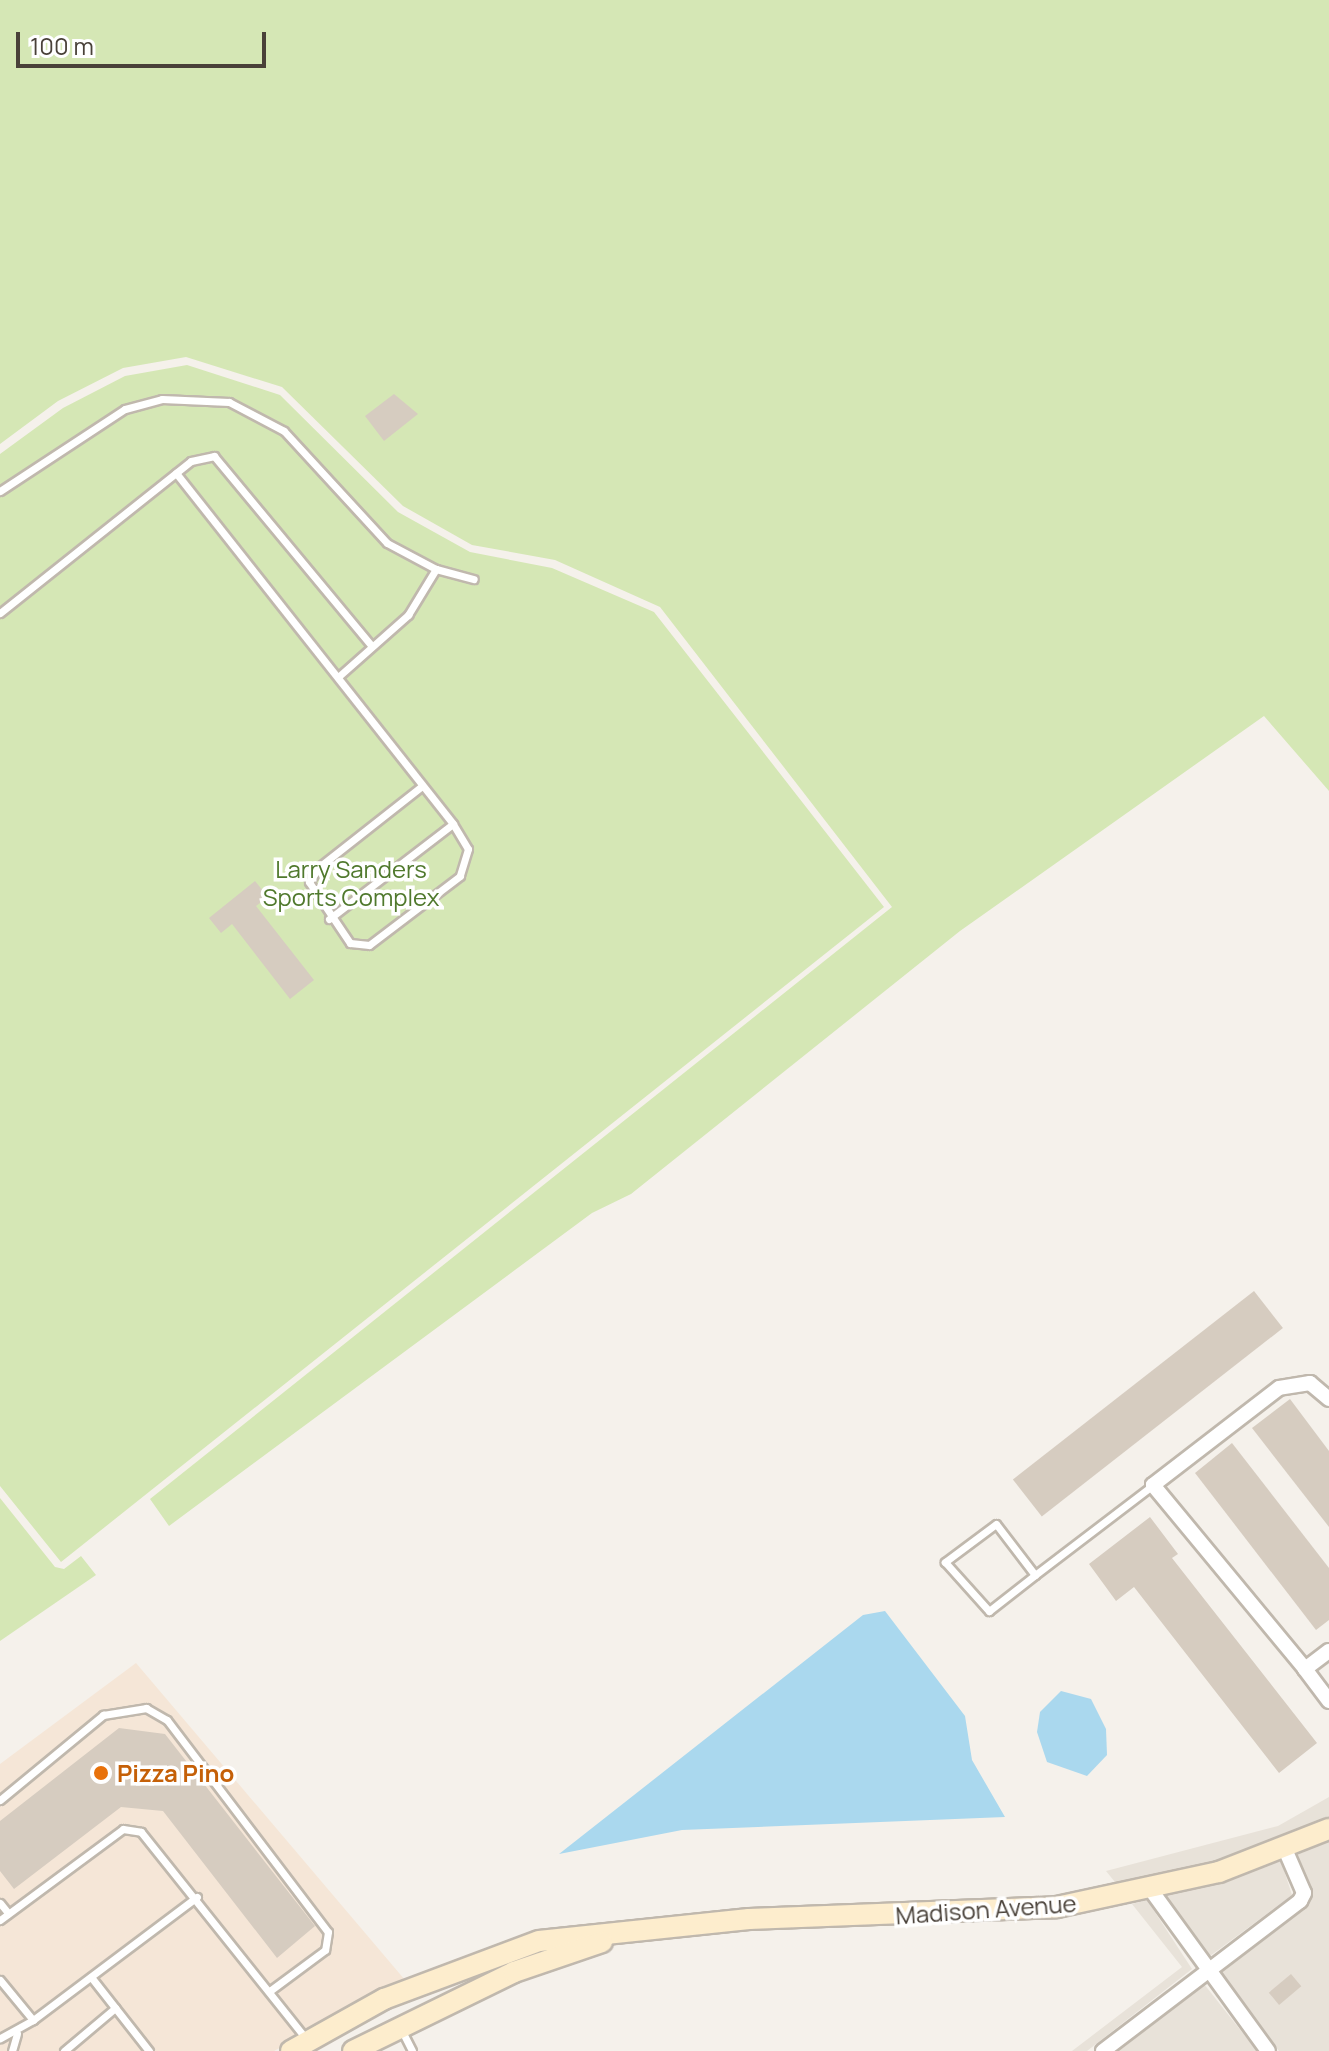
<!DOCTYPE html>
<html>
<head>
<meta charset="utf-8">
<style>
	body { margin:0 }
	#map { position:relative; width:1329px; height:2051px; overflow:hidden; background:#f5f1eb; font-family:Manrope,sans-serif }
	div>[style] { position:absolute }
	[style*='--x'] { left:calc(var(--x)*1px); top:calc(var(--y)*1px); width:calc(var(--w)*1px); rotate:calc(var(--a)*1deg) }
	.residential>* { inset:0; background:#e8e2d9 }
	.commercial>* { inset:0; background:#f5e6d7 }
	.green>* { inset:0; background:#d5e7b5 }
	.water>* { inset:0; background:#aad8ee }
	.building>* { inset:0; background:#d6ccc0; transform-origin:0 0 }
	.roads { filter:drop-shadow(2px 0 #c0b8ad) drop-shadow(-2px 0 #c0b8ad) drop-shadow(0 2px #c0b8ad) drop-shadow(0 -2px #c0b8ad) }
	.lane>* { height:7px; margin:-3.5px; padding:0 3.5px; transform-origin:3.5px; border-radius:3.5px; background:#fff }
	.street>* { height:14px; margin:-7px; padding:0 7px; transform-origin:7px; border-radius:7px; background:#fff }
	.secondary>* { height:20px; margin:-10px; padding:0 10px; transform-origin:10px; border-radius:10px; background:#fdedcd }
	.dots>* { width:22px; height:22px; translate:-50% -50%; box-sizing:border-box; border:4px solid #fff; border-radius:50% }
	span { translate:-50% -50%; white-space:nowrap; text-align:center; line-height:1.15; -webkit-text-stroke:7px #fff; paint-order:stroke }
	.park-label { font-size:24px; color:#50792d }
	.food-label { font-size:24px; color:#c56008; font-weight:700 }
	.left { translate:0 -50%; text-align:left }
	.street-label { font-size:24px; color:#494139 }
	.scale { position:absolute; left:16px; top:32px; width:250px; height:36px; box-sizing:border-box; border:4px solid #494139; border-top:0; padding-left:10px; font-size:24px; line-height:28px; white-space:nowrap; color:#494139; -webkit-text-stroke:6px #fff; paint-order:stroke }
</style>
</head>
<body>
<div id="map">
	<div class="residential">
		<i style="clip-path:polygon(1329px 1797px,1329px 1818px,1216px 1863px,1119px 1887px,1106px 1871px,1278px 1826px)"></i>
		<i style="clip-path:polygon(1329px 1839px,1329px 2051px,1279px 2051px,1218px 1974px,1308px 1906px,1312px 1890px,1297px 1854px)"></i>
		<i style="clip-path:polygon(1281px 1861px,1292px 1895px,1206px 1959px,1165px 1896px)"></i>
		<i style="clip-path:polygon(1147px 1900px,1192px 1969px,1087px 2051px,1072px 2051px,1182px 1967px,1132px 1904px)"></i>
		<i style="clip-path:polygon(1204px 1984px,1257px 2051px,1119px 2051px)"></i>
	</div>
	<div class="commercial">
		<i style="clip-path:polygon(136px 1663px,405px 1980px,274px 2051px,0 2051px,0 1764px)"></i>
	</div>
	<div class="green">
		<i style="clip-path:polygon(0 0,1329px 0,1329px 791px,1264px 716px,960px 931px,631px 1194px,592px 1213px,169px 1526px,150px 1499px,892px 907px,660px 607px,555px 560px,472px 545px,403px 506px,282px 387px,186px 357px,123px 368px,58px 401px,0 444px)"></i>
		<i style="clip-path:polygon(187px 365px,280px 395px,398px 512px,470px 552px,552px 568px,654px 612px,884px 907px,61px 1562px,0 1486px,0 454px,63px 408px,125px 376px)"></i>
		<i style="clip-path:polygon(0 1498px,55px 1567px,64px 1569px,81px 1556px,96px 1575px,0 1641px)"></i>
	</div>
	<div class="water">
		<i style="clip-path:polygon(885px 1611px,965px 1716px,972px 1760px,1005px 1817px,682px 1830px,559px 1854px,863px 1615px)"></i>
		<i style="clip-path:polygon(1061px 1691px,1091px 1699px,1106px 1729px,1107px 1755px,1087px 1776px,1047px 1762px,1037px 1732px,1040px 1712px)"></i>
	</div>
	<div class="building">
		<i style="clip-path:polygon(394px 394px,418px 414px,384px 441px,365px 416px)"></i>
		<i style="clip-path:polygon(255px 881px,268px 897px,256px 906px,314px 980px,290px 999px,232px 924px,221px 933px,209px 918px)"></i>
		<i style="left:1254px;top:1291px;width:47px;height:306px;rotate:52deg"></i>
		<i style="clip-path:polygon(1290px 1399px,1329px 1451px,1329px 1527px,1252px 1428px)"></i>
		<i style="clip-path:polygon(1232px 1443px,1329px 1568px,1329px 1620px,1316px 1630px,1195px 1473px)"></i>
		<i style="clip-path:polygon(1150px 1517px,1178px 1554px,1172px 1558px,1317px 1743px,1279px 1773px,1134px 1587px,1116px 1601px,1089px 1564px)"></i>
		<i style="clip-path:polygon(119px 1728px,165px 1734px,315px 1926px,277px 1958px,163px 1811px,121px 1807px,14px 1889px,0 1871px,0 1821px)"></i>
		<i style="left:1291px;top:1974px;width:16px;height:29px;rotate:50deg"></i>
	</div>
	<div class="roads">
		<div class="lane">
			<i style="--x:176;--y:473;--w:447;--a:51.7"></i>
			<i style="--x:453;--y:824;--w:29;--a:59"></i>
			<i style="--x:468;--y:849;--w:28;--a:107"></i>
			<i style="--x:460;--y:876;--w:114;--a:142.8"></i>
			<i style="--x:369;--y:945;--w:19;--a:-174"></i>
			<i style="--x:350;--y:943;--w:73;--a:-123.9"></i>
			<i style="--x:309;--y:882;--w:18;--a:-56"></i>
			<i style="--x:319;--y:867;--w:131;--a:-38.2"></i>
			<i style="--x:0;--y:491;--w:149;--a:-33.3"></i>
			<i style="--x:125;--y:409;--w:38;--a:-15"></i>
			<i style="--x:162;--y:399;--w:67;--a:2.6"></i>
			<i style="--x:229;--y:402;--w:62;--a:27.8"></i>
			<i style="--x:284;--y:431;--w:152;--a:47.4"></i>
			<i style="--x:387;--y:543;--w:55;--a:28"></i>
			<i style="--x:436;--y:569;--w:39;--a:15"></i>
			<i style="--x:0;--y:613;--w:244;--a:-38.5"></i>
			<i style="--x:191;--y:461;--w:24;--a:-12"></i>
			<i style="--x:214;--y:456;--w:244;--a:50.3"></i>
			<i style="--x:338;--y:677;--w:94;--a:-41.5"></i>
			<i style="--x:408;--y:615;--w:54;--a:-58.7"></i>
			<i style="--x:329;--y:919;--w:156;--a:-37.5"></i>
			<i style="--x:1035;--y:1575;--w:64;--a:-127.4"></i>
			<i style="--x:996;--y:1524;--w:64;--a:143.3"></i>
			<i style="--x:945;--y:1562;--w:66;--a:48.1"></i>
			<i style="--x:989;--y:1611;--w:58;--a:-38"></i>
			<i style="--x:1035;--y:1575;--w:148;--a:-37.3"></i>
			<i style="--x:0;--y:1800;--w:134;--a:-39.5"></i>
			<i style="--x:103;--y:1715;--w:44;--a:-9.2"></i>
			<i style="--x:146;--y:1708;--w:24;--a:30"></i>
			<i style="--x:167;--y:1720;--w:266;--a:52.8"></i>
			<i style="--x:328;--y:1932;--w:18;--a:99"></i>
			<i style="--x:325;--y:1950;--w:67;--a:143.5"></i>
			<i style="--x:0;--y:1903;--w:13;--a:51"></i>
			<i style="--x:0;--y:1920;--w:153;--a:-36.5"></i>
			<i style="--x:123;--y:1829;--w:18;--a:9"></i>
			<i style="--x:141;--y:1832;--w:265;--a:51.4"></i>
			<i style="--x:91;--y:1977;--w:94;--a:51.9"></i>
			<i style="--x:0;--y:1980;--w:52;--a:50.5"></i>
			<i style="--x:33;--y:2020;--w:38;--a:151"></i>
			<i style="--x:33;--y:2020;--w:205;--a:-36.9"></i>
			<i style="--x:402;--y:2031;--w:22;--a:63"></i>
			<i style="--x:12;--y:2051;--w:18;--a:-74"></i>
			<i style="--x:64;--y:2051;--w:67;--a:-40.1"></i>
		</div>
		<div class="street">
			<i style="--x:1329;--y:1399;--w:25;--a:-140"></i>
			<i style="--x:1310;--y:1383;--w:31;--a:171"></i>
			<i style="--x:1279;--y:1388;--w:159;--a:142.4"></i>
			<i style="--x:1153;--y:1485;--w:239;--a:50.4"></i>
			<i style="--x:1305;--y:1669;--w:30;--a:-37"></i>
			<i style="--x:1305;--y:1669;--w:40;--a:53"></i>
			<i style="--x:1151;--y:1890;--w:199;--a:54"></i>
			<i style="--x:1103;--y:2051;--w:248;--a:-37.3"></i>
			<i style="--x:1300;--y:1901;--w:9;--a:-63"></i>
			<i style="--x:1304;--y:1893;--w:48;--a:-113.4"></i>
		</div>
		<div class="secondary">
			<i style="--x:291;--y:2051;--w:107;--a:-29.2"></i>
			<i style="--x:384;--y:1999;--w:165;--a:-20.5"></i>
			<i style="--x:539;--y:1941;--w:211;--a:-6"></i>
			<i style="--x:749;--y:1919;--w:308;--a:-2.2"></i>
			<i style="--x:1057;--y:1907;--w:166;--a:-12.2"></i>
			<i style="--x:1219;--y:1872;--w:118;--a:-21.4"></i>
			<i style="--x:353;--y:2051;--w:179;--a:-26.1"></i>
			<i style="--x:514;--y:1972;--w:93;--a:-18.8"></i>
		</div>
	</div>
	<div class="dots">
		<i style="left:101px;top:1773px;background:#e8710a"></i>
	</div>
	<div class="park-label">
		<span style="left:351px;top:883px">Larry Sanders<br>Sports Complex</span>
	</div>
	<div class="food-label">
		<span class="left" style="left:117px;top:1773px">Pizza Pino</span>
	</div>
	<div class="street-label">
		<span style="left:986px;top:1909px;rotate:-4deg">Madison Avenue</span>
	</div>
	<div class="scale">100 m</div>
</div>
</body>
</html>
